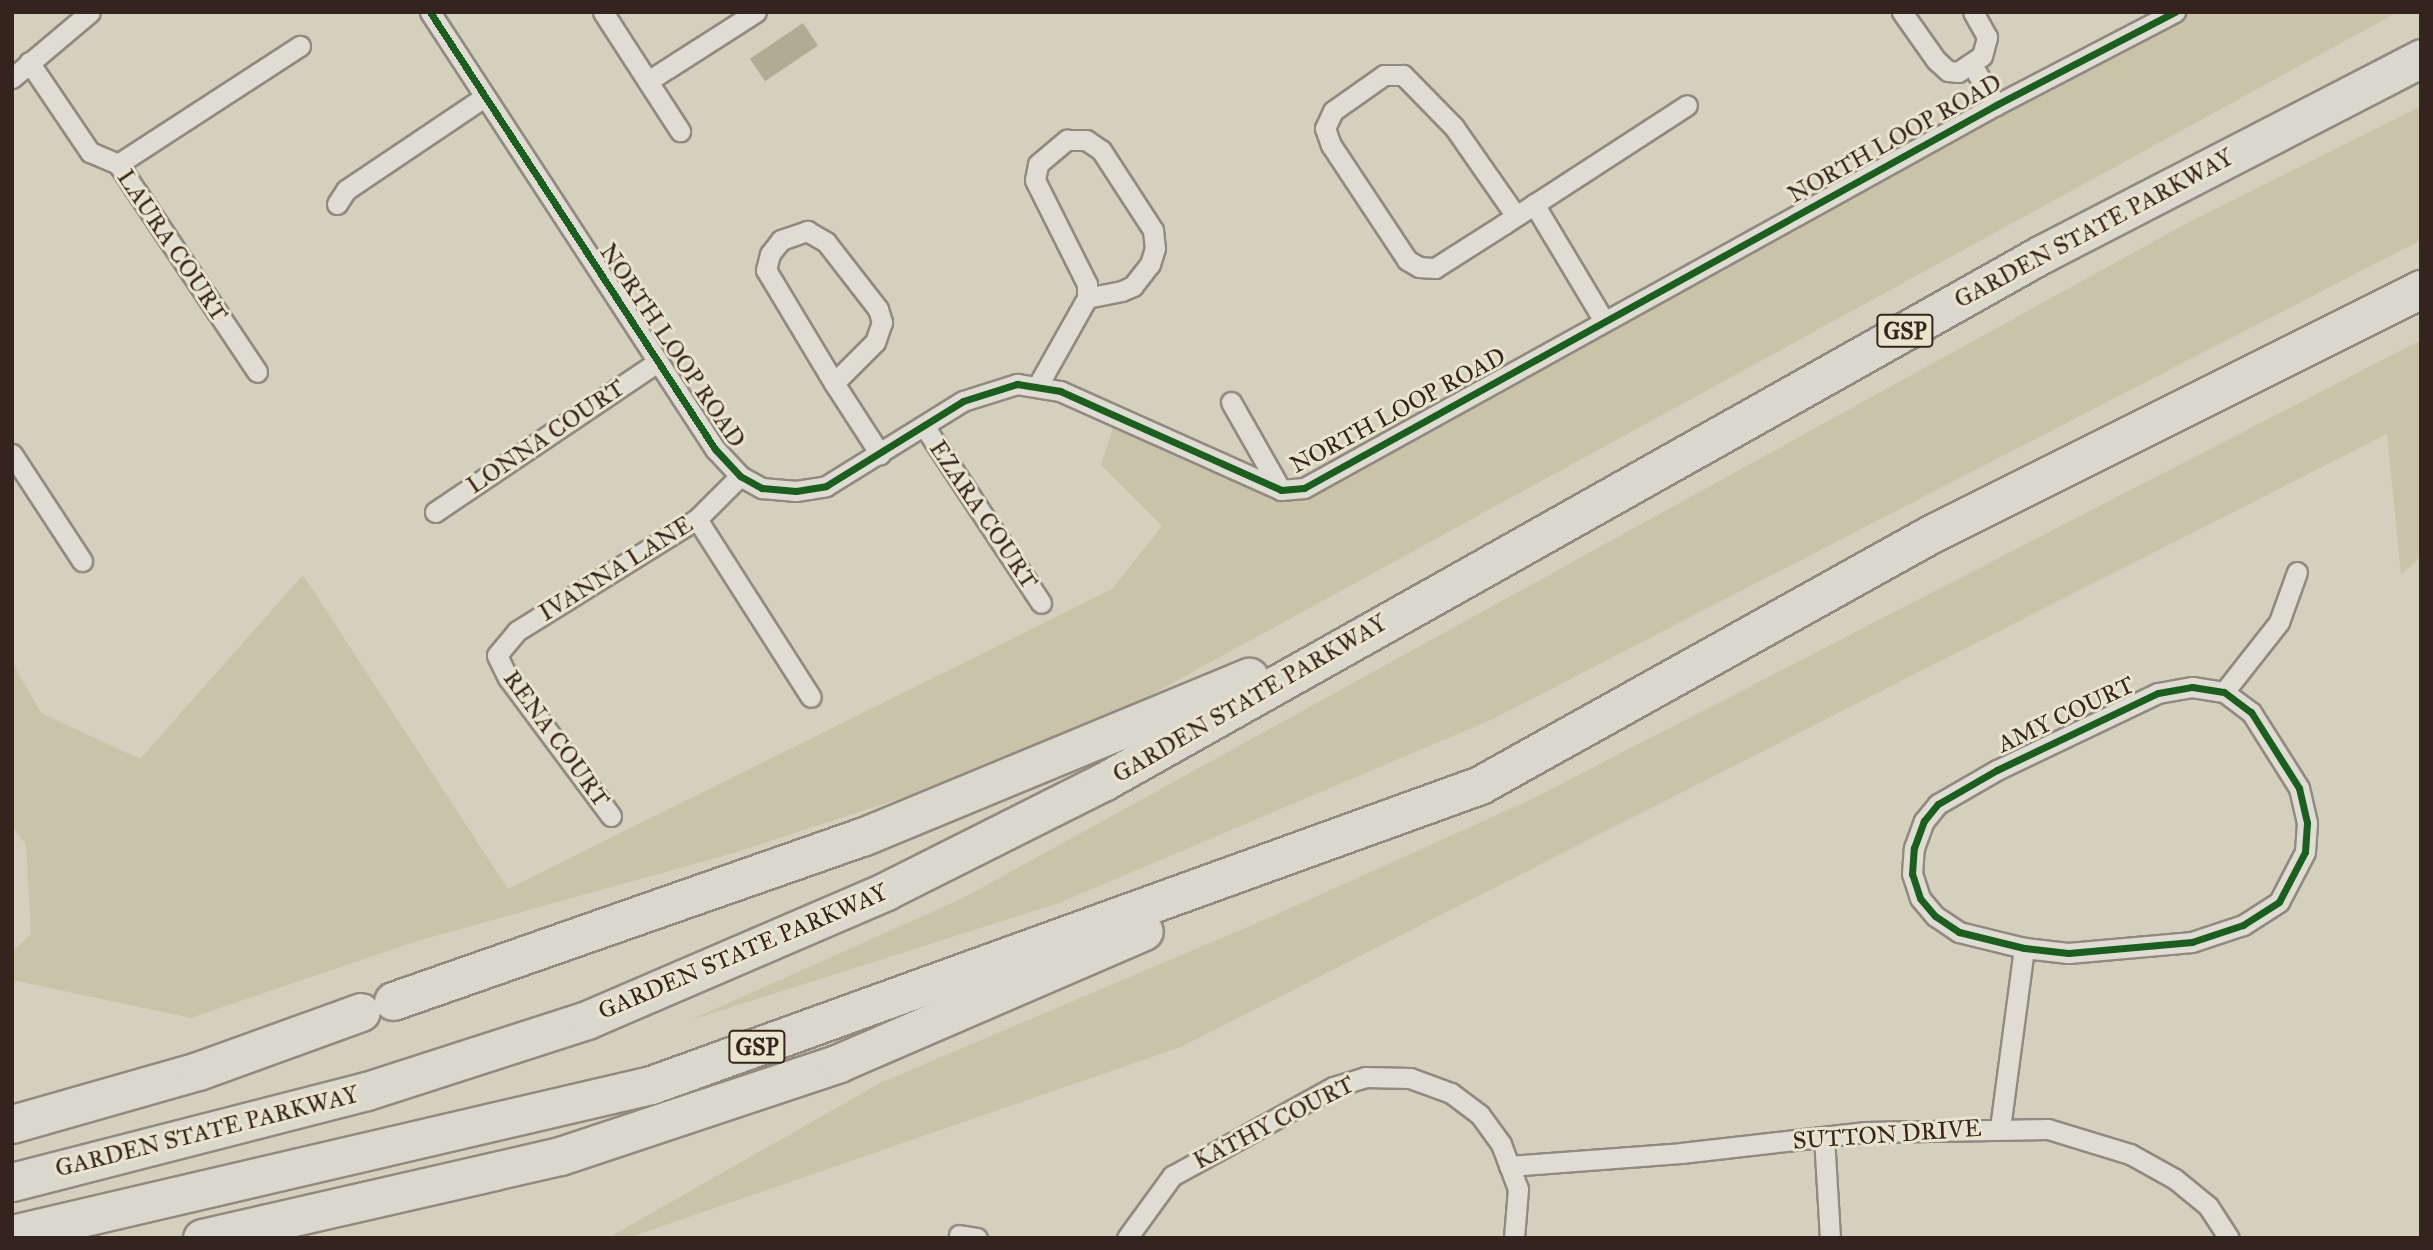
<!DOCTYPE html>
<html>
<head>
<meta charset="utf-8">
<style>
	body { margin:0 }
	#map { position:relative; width:2433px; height:1250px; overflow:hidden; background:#d5d0be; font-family:"IM FELL Great Primer",serif }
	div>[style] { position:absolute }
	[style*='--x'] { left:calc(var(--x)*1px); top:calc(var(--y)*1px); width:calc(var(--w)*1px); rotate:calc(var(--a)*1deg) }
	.green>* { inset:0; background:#cbc2aa }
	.water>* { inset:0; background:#b3aa93; transform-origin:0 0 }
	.roads { filter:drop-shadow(2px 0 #908a7f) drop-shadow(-2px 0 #908a7f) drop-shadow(0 2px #908a7f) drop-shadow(0 -2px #908a7f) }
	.street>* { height:19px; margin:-9.5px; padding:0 9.5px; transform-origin:9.5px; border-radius:9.5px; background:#dfddd3 }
	.highway>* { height:37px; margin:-18.5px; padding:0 18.5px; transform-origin:18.5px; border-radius:18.5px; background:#dad7cc }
	.cycleway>* { height:7px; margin:-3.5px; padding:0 3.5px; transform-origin:3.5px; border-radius:3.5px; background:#1b5e20 }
	span { translate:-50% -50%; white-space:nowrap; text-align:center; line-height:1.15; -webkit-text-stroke:6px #eae4ce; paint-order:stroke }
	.shield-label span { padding:2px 5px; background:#eae4ce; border:2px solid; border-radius:5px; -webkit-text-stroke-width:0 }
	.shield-label { font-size:23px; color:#35241d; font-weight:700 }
	.street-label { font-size:24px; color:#35241d }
	.frame { position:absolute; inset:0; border:14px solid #35241d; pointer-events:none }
</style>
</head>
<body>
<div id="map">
	<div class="green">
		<i style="clip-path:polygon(2171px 12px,2398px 12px,1052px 749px,734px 853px,414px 942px,191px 1018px,12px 980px,12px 952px,31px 934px,26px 845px,12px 826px,12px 662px,41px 713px,140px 759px,303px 575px,508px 889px,1112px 589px,1162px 526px,1101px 465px,1115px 422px,1295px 492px)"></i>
		<i style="clip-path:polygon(2421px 106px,2421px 240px,1493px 719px,1059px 903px,688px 1021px,963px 898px,2189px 222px)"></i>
		<i style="clip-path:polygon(2421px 340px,2421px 556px,2401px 575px,2387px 434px,1181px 1047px,628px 1238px,608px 1238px,880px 1083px,1266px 919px,1532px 799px)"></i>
	</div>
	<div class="water">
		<i style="left:803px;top:23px;width:27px;height:64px;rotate:56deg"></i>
	</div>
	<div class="roads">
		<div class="street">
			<i style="--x:430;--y:12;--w:522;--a:56.89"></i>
			<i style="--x:715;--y:449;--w:37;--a:47"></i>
			<i style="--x:740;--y:476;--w:25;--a:29"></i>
			<i style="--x:762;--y:488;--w:34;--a:5"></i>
			<i style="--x:796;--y:491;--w:30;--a:-9"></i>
			<i style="--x:826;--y:486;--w:161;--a:-31.8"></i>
			<i style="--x:963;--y:401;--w:57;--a:-17.5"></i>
			<i style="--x:1017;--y:384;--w:44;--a:9.2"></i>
			<i style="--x:1060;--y:391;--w:242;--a:24.1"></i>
			<i style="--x:1281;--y:490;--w:23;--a:-5"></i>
			<i style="--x:1304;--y:488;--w:791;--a:-28.96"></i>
			<i style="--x:1996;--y:105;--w:202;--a:-27.5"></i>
			<i style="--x:603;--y:12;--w:142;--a:57.1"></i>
			<i style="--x:1902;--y:12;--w:59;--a:54.7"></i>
			<i style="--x:1936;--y:60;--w:16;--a:43"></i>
			<i style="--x:1948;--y:71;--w:10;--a:6"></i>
			<i style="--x:1958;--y:72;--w:29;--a:-34"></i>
			<i style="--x:1982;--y:56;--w:20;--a:-75"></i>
			<i style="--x:1987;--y:37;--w:29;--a:-119"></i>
			<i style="--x:29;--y:62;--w:109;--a:55.9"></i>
			<i style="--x:90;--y:152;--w:30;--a:23"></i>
			<i style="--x:118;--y:164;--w:250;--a:56.2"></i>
			<i style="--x:1972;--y:65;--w:47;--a:59"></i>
			<i style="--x:12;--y:78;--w:102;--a:-40.2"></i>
			<i style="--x:648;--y:81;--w:128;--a:-32.6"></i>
			<i style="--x:1067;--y:140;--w:19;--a:0"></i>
			<i style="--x:1086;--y:140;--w:18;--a:34"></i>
			<i style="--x:1101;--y:150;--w:95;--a:57"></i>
			<i style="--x:1153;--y:230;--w:18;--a:84"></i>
			<i style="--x:1155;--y:248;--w:17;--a:107"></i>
			<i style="--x:1150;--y:264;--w:28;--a:128"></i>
			<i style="--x:1133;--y:286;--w:12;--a:156"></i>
			<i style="--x:1122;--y:291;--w:36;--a:169"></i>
			<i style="--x:1087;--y:298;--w:14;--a:-90"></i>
			<i style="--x:1087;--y:284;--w:116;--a:-116.6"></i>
			<i style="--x:1035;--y:180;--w:16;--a:-79"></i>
			<i style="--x:1038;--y:164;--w:38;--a:-40"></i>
			<i style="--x:118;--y:164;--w:217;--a:-33"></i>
			<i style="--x:337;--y:204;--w:17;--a:-57"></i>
			<i style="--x:346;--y:190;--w:165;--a:-33.9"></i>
			<i style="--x:1534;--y:204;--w:136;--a:59.1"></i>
			<i style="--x:1516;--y:216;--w:108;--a:-124.9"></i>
			<i style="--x:1454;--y:127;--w:73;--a:-134.4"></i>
			<i style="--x:1403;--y:75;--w:19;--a:180"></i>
			<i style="--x:1384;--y:75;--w:62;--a:144.8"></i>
			<i style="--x:1333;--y:111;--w:19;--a:115"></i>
			<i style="--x:1325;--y:128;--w:18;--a:71"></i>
			<i style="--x:1331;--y:145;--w:138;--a:56.5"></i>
			<i style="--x:1407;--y:260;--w:14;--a:30"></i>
			<i style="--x:1419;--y:267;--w:16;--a:4"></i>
			<i style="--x:1435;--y:268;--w:82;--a:-32.5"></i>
			<i style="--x:1504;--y:224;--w:218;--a:-33"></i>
			<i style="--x:807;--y:231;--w:22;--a:30"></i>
			<i style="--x:826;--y:242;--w:85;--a:52.2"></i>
			<i style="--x:878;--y:309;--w:14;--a:73"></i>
			<i style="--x:882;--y:322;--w:21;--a:109"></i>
			<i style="--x:875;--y:342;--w:58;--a:135"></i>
			<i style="--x:834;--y:383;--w:132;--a:-121"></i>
			<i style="--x:766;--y:270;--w:16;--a:-76"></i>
			<i style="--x:770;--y:254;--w:18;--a:-52"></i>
			<i style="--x:781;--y:240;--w:28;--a:-19"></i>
			<i style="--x:834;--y:383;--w:85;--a:57.1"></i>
			<i style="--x:1037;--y:387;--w:102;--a:-60.7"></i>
			<i style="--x:1231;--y:402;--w:101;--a:60.4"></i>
			<i style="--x:924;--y:426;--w:212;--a:56.5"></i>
			<i style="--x:12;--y:454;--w:128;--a:56.8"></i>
			<i style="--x:435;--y:512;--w:268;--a:-34"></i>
			<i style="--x:697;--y:519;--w:211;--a:57.4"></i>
			<i style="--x:2192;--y:687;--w:32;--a:9"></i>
			<i style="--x:2224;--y:692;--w:34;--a:37"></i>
			<i style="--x:2251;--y:712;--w:90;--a:57.7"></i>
			<i style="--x:2299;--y:788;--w:36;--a:77"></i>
			<i style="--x:2307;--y:823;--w:29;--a:94"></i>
			<i style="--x:2305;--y:852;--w:56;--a:117.5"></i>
			<i style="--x:2279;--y:902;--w:43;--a:147.4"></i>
			<i style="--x:2243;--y:925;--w:54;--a:161.6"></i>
			<i style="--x:2192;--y:942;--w:124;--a:174.9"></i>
			<i style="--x:2068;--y:953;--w:44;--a:-173.5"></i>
			<i style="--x:2024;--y:948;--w:67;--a:-166.2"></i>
			<i style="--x:1959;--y:932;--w:29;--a:-146"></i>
			<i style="--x:1935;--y:916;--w:23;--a:-130"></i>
			<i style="--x:1920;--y:898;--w:25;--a:-108"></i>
			<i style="--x:1912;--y:874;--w:26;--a:-86"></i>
			<i style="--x:1914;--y:848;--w:29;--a:-70"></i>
			<i style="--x:1924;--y:821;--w:22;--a:-51"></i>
			<i style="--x:1938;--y:804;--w:68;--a:-30"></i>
			<i style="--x:1997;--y:770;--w:178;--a:-25.6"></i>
			<i style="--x:2158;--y:693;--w:35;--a:-10"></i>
			<i style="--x:2224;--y:692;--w:89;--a:-51.8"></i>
			<i style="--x:2279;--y:622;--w:53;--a:-70.2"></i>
			<i style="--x:611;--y:816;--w:172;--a:-126.7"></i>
			<i style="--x:508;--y:678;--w:25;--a:-116"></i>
			<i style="--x:497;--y:655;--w:31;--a:-50"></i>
			<i style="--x:517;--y:631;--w:212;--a:-31.9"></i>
			<i style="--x:697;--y:519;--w:61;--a:-45"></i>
			<i style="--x:2000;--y:1128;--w:182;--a:-82.4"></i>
			<i style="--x:1824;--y:1137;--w:101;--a:86.6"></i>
			<i style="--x:1509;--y:1166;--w:172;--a:-4.3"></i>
			<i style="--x:1681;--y:1153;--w:184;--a:-6.5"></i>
			<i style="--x:1864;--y:1132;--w:184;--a:-0.9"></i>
			<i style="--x:2048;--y:1129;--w:86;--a:17"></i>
			<i style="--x:2130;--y:1154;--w:51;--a:29.1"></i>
			<i style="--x:2175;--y:1179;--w:43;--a:39.3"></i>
			<i style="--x:2208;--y:1206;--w:38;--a:57"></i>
			<i style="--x:959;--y:1235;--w:18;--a:9"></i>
			<i style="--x:1127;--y:1238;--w:77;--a:-54"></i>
			<i style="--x:1172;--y:1176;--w:184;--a:-28.9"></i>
			<i style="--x:1333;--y:1087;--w:34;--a:-17"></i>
			<i style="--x:1365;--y:1077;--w:45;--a:1.3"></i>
			<i style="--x:1410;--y:1078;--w:44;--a:20.1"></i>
			<i style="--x:1451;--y:1093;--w:36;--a:37"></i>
			<i style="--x:1480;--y:1115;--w:36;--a:54"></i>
			<i style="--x:1501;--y:1144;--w:48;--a:69.3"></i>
			<i style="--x:1518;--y:1189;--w:49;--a:94.7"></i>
		</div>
		<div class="highway">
			<i style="--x:393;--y:1001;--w:497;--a:-19.3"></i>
			<i style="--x:862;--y:837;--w:419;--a:-22.5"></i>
			<i style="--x:12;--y:1124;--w:193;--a:-15.9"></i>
			<i style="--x:198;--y:1071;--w:173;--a:-19.9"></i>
			<i style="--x:12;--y:1182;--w:366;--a:-14.4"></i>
			<i style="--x:367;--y:1091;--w:231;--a:-17.9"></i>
			<i style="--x:587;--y:1020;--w:326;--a:-23.3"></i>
			<i style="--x:886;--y:891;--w:243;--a:-26.7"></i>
			<i style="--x:1103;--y:782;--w:1077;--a:-29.35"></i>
			<i style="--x:2042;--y:254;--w:427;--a:-27.3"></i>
			<i style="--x:12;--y:1234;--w:656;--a:-13.13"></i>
			<i style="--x:651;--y:1085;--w:882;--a:-19.89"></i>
			<i style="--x:1480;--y:785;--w:516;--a:-29.1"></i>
			<i style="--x:1931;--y:534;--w:548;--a:-26.57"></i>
			<i style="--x:202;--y:1238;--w:367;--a:-12.9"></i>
			<i style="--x:560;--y:1156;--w:294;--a:-18.4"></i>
			<i style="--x:839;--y:1063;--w:332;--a:-23.4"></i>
		</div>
	</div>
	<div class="cycleway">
		<i style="--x:430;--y:12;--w:522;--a:56.89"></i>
		<i style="--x:715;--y:449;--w:37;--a:47"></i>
		<i style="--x:740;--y:476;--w:25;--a:29"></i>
		<i style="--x:762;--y:488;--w:34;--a:5"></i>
		<i style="--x:796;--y:491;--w:30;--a:-9"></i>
		<i style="--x:826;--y:486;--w:161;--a:-31.8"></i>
		<i style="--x:963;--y:401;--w:57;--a:-17.5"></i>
		<i style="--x:1017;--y:384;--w:44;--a:9.2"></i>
		<i style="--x:1060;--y:391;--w:242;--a:24.1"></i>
		<i style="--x:1281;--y:490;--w:23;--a:-5"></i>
		<i style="--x:1304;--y:488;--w:791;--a:-28.96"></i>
		<i style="--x:1996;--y:105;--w:202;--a:-27.5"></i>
		<i style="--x:2192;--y:687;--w:32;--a:9"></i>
		<i style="--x:2224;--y:692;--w:34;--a:37"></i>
		<i style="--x:2251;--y:712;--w:90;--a:57.7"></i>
		<i style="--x:2299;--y:788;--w:36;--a:77"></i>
		<i style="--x:2307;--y:823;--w:29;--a:94"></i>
		<i style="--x:2305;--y:852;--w:56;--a:117.5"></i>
		<i style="--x:2279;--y:902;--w:43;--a:147.4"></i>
		<i style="--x:2243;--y:925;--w:54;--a:161.6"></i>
		<i style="--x:2192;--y:942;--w:124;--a:174.9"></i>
		<i style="--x:2068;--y:953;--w:44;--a:-173.5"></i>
		<i style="--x:2024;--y:948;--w:67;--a:-166.2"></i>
		<i style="--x:1959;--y:932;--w:29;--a:-146"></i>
		<i style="--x:1935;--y:916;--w:23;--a:-130"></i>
		<i style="--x:1920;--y:898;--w:25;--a:-108"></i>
		<i style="--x:1912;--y:874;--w:26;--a:-86"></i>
		<i style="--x:1914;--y:848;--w:29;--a:-70"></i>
		<i style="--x:1924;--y:821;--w:22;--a:-51"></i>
		<i style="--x:1938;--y:804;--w:68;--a:-30"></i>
		<i style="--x:1997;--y:770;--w:178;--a:-25.6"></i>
		<i style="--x:2158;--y:693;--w:35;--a:-10"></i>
	</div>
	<div class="shield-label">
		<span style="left:1905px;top:331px">GSP</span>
		<span style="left:757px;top:1047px">GSP</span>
	</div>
	<div class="street-label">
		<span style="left:1895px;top:139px;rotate:-29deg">NORTH LOOP ROAD</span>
		<span style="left:2094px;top:229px;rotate:-28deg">GARDEN STATE PARKWAY</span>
		<span style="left:172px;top:246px;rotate:56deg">LAURA COURT</span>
		<span style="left:672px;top:346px;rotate:56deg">NORTH LOOP ROAD</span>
		<span style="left:1398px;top:411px;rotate:-28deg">NORTH LOOP ROAD</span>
		<span style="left:546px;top:437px;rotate:-34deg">LONNA COURT</span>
		<span style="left:983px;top:515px;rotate:56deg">EZARA COURT</span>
		<span style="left:616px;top:569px;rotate:-32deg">IVANNA LANE</span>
		<span style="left:1250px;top:699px;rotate:-30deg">GARDEN STATE PARKWAY</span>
		<span style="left:2066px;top:715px;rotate:-25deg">AMY COURT</span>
		<span style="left:556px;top:739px;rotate:54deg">RENA COURT</span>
		<span style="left:743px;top:952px;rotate:-23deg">GARDEN STATE PARKWAY</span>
		<span style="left:1274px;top:1123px;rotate:-27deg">KATHY COURT</span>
		<span style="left:207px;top:1132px;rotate:-14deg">GARDEN STATE PARKWAY</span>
		<span style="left:1887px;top:1135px;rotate:-4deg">SUTTON DRIVE</span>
	</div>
	<div class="frame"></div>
</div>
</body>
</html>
